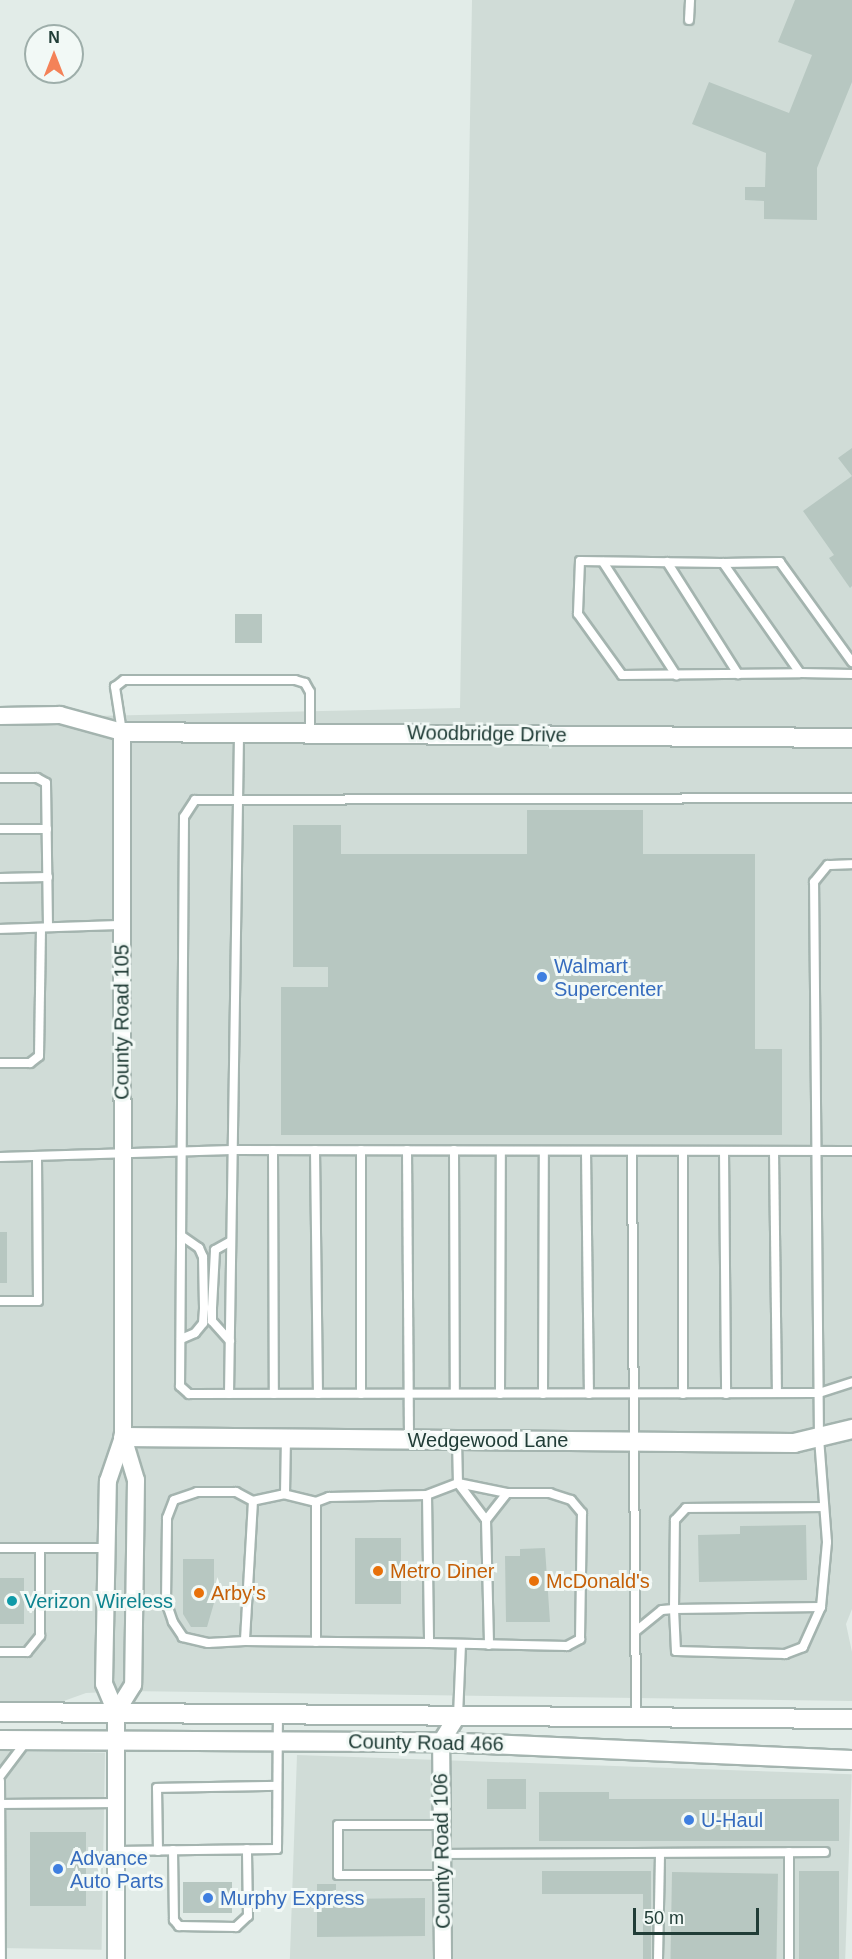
<!DOCTYPE html>
<html>
<head>
<meta charset="utf-8">
<style>
	body { margin:0 }
	#map { position:relative; width:852px; height:1959px; overflow:hidden; background:#e2ece8; font-family:Helvetica,sans-serif }
	div>[style] { position:absolute }
	[style*='--x'] { left:calc(var(--x)*1px); top:calc(var(--y)*1px); width:calc(var(--w)*1px); rotate:calc(var(--a)*1deg) }
	.built>* { inset:0; background:#d0dcd7; transform-origin:0 0 }
	.building>* { inset:0; background:#b7c7c1; transform-origin:0 0 }
	.roads { filter:drop-shadow(2px 0 #a4b4af) drop-shadow(-2px 0 #a4b4af) drop-shadow(0 2px #a4b4af) drop-shadow(0 -2px #a4b4af) }
	.service>* { height:8px; margin:-4px; padding:0 4px; transform-origin:4px; border-radius:4px; background:#fff }
	.minor>* { height:16px; margin:-8px; padding:0 8px; transform-origin:8px; border-radius:8px; background:#fff }
	.tertiary>* { height:18px; margin:-9px; padding:0 9px; transform-origin:9px; border-radius:9px; background:#fff }
	.secondary>* { height:18px; margin:-9px; padding:0 9px; transform-origin:9px; border-radius:9px; background:#fff }
	.dots>* { width:16px; height:16px; translate:-50% -50%; box-sizing:border-box; border:3px solid #f2f9f6; border-radius:50% }
	span { translate:-50% -50%; white-space:nowrap; text-align:center; line-height:1.15; -webkit-text-stroke:6px #f2f9f6; paint-order:stroke }
	.street-label { font-size:20px; color:#213d37 }
	.shop-label { font-size:20px; color:#366cbe }
	.left { translate:0 -50%; text-align:left }
	.food-label { font-size:20px; color:#c56008 }
	.culture-label { font-size:20px; color:#0d838f }
	.north { position:absolute; left:24px; top:24px; width:60px; height:60px; box-sizing:border-box; background:#f2f9f6; border:2px solid #9eaeaa; border-radius:50%; rotate:0deg; font-size:16px; font-weight:700; line-height:24px; text-align:center; color:#213d37 }
	.north::after { content:''; display:block; margin:auto; width:21px; height:27px; background:#f48258; clip-path:polygon(50% 0,100% 100%,50% 72%,0 100%) }
	.scale { position:absolute; left:633px; top:1908px; width:126px; height:27px; box-sizing:border-box; border:3px solid #213d37; border-top:0; padding-left:8px; font-size:18px; line-height:21px; white-space:nowrap; color:#213d37; -webkit-text-stroke:4px #f2f9f6; paint-order:stroke }
</style>
</head>
<body>
<div id="map">
	<div class="built">
		<i style="clip-path:polygon(472px 0,852px 0,852px 728px,114px 722px,114px 741px,852px 748px,852px 1419px,794px 1433px,115px 1427px,114px 1446px,794px 1452px,852px 1440px,852px 1609px,846px 1624px,852px 1652px,852px 1701px,127px 1691px,86px 1693px,61px 1702px,0 1703px,0 718px,460px 708px)"></i>
		<i style="left:0;top:1751px;width:105px;height:197px;rotate:1deg"></i>
		<i style="left:297px;top:1755px;width:555px;height:204px;rotate:2deg"></i>
	</div>
	<div class="building">
		<i style="clip-path:polygon(795px 0,852px 0,852px 82px,817px 168px,817px 220px,764px 219px,764px 201px,745px 200px,745px 187px,765px 187px,766px 153px,692px 124px,709px 82px,789px 113px,812px 55px,778px 42px)"></i>
		<i style="clip-path:polygon(852px 448px,852px 586px,850px 588px,829px 558px,834px 555px,803px 511px,852px 476px,838px 458px)"></i>
		<i style="left:235px;top:614px;width:27px;height:29px"></i>
		<i style="clip-path:polygon(527px 810px,643px 810px,643px 854px,755px 854px,755px 1049px,782px 1049px,782px 1135px,281px 1135px,281px 987px,328px 987px,328px 967px,293px 967px,293px 825px,341px 825px,341px 854px,527px 854px)"></i>
		<i style="left:0;top:1232px;width:7px;height:51px"></i>
		<i style="clip-path:polygon(806px 1525px,807px 1580px,699px 1582px,698px 1535px,740px 1534px,740px 1526px)"></i>
		<i style="left:355px;top:1538px;width:46px;height:66px"></i>
		<i style="clip-path:polygon(545px 1548px,550px 1622px,506px 1622px,505px 1556px,520px 1556px,520px 1549px)"></i>
		<i style="clip-path:polygon(183px 1559px,214px 1559px,214px 1603px,207px 1627px,191px 1627px,183px 1614px)"></i>
		<i style="left:0;top:1578px;width:24px;height:46px"></i>
		<i style="left:487px;top:1779px;width:39px;height:30px"></i>
		<i style="clip-path:polygon(539px 1792px,609px 1792px,609px 1799px,839px 1799px,839px 1841px,539px 1841px)"></i>
		<i style="left:30px;top:1832px;width:56px;height:74px"></i>
		<i style="clip-path:polygon(542px 1871px,651px 1871px,651px 1959px,643px 1959px,643px 1894px,542px 1894px)"></i>
		<i style="left:799px;top:1871px;width:40px;height:88px"></i>
		<i style="left:672px;top:1872px;width:106px;height:87px;rotate:1deg"></i>
		<i style="left:183px;top:1882px;width:49px;height:31px"></i>
		<i style="clip-path:polygon(317px 1884px,336px 1884px,336px 1899px,425px 1898px,425px 1936px,317px 1937px)"></i>
	</div>
	<div class="roads">
		<div class="service">
			<i style="--x:689;--y:20;--w:20;--a:-87"></i>
			<i style="--x:603;--y:562;--w:135;--a:57.1"></i>
			<i style="--x:667;--y:562;--w:133;--a:57.6"></i>
			<i style="--x:723;--y:563;--w:143;--a:-179.2"></i>
			<i style="--x:580;--y:561;--w:53;--a:92.2"></i>
			<i style="--x:578;--y:614;--w:75;--a:54.2"></i>
			<i style="--x:622;--y:675;--w:178;--a:-0.6"></i>
			<i style="--x:852;--y:662;--w:123;--a:-125.8"></i>
			<i style="--x:780;--y:562;--w:57;--a:179"></i>
			<i style="--x:723;--y:563;--w:134;--a:55"></i>
			<i style="--x:800;--y:673;--w:52;--a:1.1"></i>
			<i style="--x:122;--y:732;--w:46;--a:-98.8"></i>
			<i style="--x:115;--y:687;--w:11;--a:-38"></i>
			<i style="--x:124;--y:680;--w:171;--a:0"></i>
			<i style="--x:295;--y:680;--w:10;--a:17"></i>
			<i style="--x:305;--y:683;--w:10;--a:61"></i>
			<i style="--x:310;--y:692;--w:40;--a:90"></i>
			<i style="--x:0;--y:778;--w:37;--a:0"></i>
			<i style="--x:37;--y:778;--w:10;--a:29"></i>
			<i style="--x:46;--y:783;--w:144;--a:89.2"></i>
			<i style="--x:852;--y:798;--w:657;--a:179.83"></i>
			<i style="--x:195;--y:800;--w:20;--a:123"></i>
			<i style="--x:184;--y:817;--w:569;--a:90.4"></i>
			<i style="--x:180;--y:1386;--w:12;--a:42"></i>
			<i style="--x:189;--y:1394;--w:630;--a:-0.09"></i>
			<i style="--x:819;--y:1393;--w:35;--a:-18"></i>
			<i style="--x:0;--y:829;--w:47;--a:0"></i>
			<i style="--x:0;--y:878;--w:48;--a:-1.2"></i>
			<i style="--x:0;--y:929;--w:122;--a:-1.9"></i>
			<i style="--x:0;--y:1063;--w:30;--a:0"></i>
			<i style="--x:30;--y:1063;--w:11;--a:-38"></i>
			<i style="--x:39;--y:1056;--w:128;--a:-89.1"></i>
			<i style="--x:273;--y:1150;--w:244;--a:89.8"></i>
			<i style="--x:315;--y:1150;--w:244;--a:89.3"></i>
			<i style="--x:361;--y:1150;--w:244;--a:90"></i>
			<i style="--x:407;--y:1150;--w:289;--a:89.6"></i>
			<i style="--x:454;--y:1150;--w:243;--a:89.8"></i>
			<i style="--x:586;--y:1151;--w:243;--a:89.3"></i>
			<i style="--x:632;--y:1151;--w:567;--a:89.6"></i>
			<i style="--x:683;--y:1151;--w:243;--a:90"></i>
			<i style="--x:724;--y:1151;--w:243;--a:89.5"></i>
			<i style="--x:774;--y:1151;--w:242;--a:89.3"></i>
			<i style="--x:0;--y:1157;--w:232;--a:-1.7"></i>
			<i style="--x:232;--y:1150;--w:620;--a:0.09"></i>
			<i style="--x:0;--y:1301;--w:38;--a:0"></i>
			<i style="--x:38;--y:1301;--w:145;--a:-90.4"></i>
			<i style="--x:181;--y:1339;--w:15;--a:-23"></i>
			<i style="--x:195;--y:1333;--w:13;--a:-51"></i>
			<i style="--x:203;--y:1323;--w:15;--a:-86"></i>
			<i style="--x:204;--y:1308;--w:51;--a:-91.1"></i>
			<i style="--x:203;--y:1257;--w:10;--a:-114"></i>
			<i style="--x:199;--y:1248;--w:21;--a:-145"></i>
			<i style="--x:230;--y:1341;--w:27;--a:-132"></i>
			<i style="--x:212;--y:1321;--w:13;--a:-90"></i>
			<i style="--x:212;--y:1308;--w:58;--a:-87"></i>
			<i style="--x:215;--y:1250;--w:18;--a:-29"></i>
			<i style="--x:229;--y:1394;--w:662;--a:-89.13"></i>
			<i style="--x:500;--y:1394;--w:243;--a:-89.8"></i>
			<i style="--x:543;--y:1394;--w:243;--a:-89.8"></i>
			<i style="--x:457;--y:1440;--w:43;--a:88.7"></i>
			<i style="--x:458;--y:1483;--w:33;--a:159"></i>
			<i style="--x:427;--y:1495;--w:148;--a:89.2"></i>
			<i style="--x:429;--y:1643;--w:138;--a:1.2"></i>
			<i style="--x:567;--y:1646;--w:15;--a:-28"></i>
			<i style="--x:580;--y:1639;--w:126;--a:-89.1"></i>
			<i style="--x:582;--y:1513;--w:17;--a:-130"></i>
			<i style="--x:571;--y:1500;--w:22;--a:-162"></i>
			<i style="--x:550;--y:1493;--w:43;--a:180"></i>
			<i style="--x:507;--y:1493;--w:50;--a:-168.5"></i>
			<i style="--x:458;--y:1483;--w:46;--a:52.9"></i>
			<i style="--x:486;--y:1520;--w:125;--a:88.6"></i>
			<i style="--x:285;--y:1494;--w:56;--a:-89"></i>
			<i style="--x:427;--y:1495;--w:98;--a:178.8"></i>
			<i style="--x:329;--y:1497;--w:14;--a:159"></i>
			<i style="--x:316;--y:1502;--w:32;--a:-166"></i>
			<i style="--x:285;--y:1494;--w:33;--a:168"></i>
			<i style="--x:253;--y:1501;--w:140;--a:93.3"></i>
			<i style="--x:245;--y:1641;--w:184;--a:0.6"></i>
			<i style="--x:316;--y:1502;--w:140;--a:90"></i>
			<i style="--x:486;--y:1520;--w:34;--a:-52"></i>
			<i style="--x:0;--y:1548;--w:107;--a:0"></i>
			<i style="--x:821;--y:1607;--w:147;--a:179.2"></i>
			<i style="--x:674;--y:1609;--w:42;--a:87.3"></i>
			<i style="--x:676;--y:1651;--w:109;--a:1.6"></i>
			<i style="--x:785;--y:1654;--w:19;--a:-21"></i>
			<i style="--x:803;--y:1647;--w:44;--a:-65.8"></i>
			<i style="--x:821;--y:1607;--w:65;--a:-84.7"></i>
			<i style="--x:827;--y:1542;--w:103;--a:-94.4"></i>
			<i style="--x:819;--y:1439;--w:557;--a:-90.51"></i>
			<i style="--x:814;--y:882;--w:22;--a:-51"></i>
			<i style="--x:828;--y:865;--w:24;--a:-2"></i>
			<i style="--x:636;--y:1631;--w:33;--a:-39"></i>
			<i style="--x:662;--y:1610;--w:12;--a:-5"></i>
			<i style="--x:674;--y:1609;--w:89;--a:-89.4"></i>
			<i style="--x:675;--y:1520;--w:16;--a:-47"></i>
			<i style="--x:686;--y:1508;--w:137;--a:-0.4"></i>
			<i style="--x:245;--y:1641;--w:37;--a:177"></i>
			<i style="--x:208;--y:1643;--w:26;--a:-167"></i>
			<i style="--x:183;--y:1637;--w:18;--a:-124"></i>
			<i style="--x:173;--y:1622;--w:21;--a:-109"></i>
			<i style="--x:166;--y:1602;--w:84;--a:-89.3"></i>
			<i style="--x:167;--y:1518;--w:19;--a:-69"></i>
			<i style="--x:174;--y:1500;--w:24;--a:-19"></i>
			<i style="--x:197;--y:1492;--w:39;--a:0"></i>
			<i style="--x:236;--y:1492;--w:19;--a:28"></i>
			<i style="--x:0;--y:1652;--w:27;--a:0"></i>
			<i style="--x:27;--y:1652;--w:21;--a:-51"></i>
			<i style="--x:40;--y:1636;--w:88;--a:-90"></i>
			<i style="--x:458;--y:1716;--w:72;--a:-87.6"></i>
			<i style="--x:0;--y:1776;--w:41;--a:-52.9"></i>
			<i style="--x:0;--y:1781;--w:178;--a:89.7"></i>
			<i style="--x:1;--y:1804;--w:115;--a:-0.5"></i>
			<i style="--x:442;--y:1825;--w:104;--a:180"></i>
			<i style="--x:338;--y:1825;--w:50;--a:90"></i>
			<i style="--x:338;--y:1875;--w:105;--a:0"></i>
			<i style="--x:173;--y:1850;--w:70;--a:89.2"></i>
			<i style="--x:174;--y:1920;--w:8;--a:50"></i>
			<i style="--x:179;--y:1926;--w:57;--a:1"></i>
			<i style="--x:236;--y:1927;--w:16;--a:-43"></i>
			<i style="--x:248;--y:1916;--w:67;--a:-90.9"></i>
			<i style="--x:116;--y:1851;--w:161;--a:-0.7"></i>
			<i style="--x:277;--y:1849;--w:135;--a:-89.6"></i>
			<i style="--x:158;--y:1851;--w:63;--a:-90.9"></i>
			<i style="--x:157;--y:1788;--w:120;--a:-1"></i>
			<i style="--x:789;--y:1852;--w:107;--a:90"></i>
			<i style="--x:442;--y:1854;--w:383;--a:-0.3"></i>
			<i style="--x:658;--y:1959;--w:106;--a:-88.9"></i>
		</div>
		<div class="minor">
			<i style="--x:0;--y:716;--w:60;--a:-1"></i>
			<i style="--x:60;--y:715;--w:64;--a:15.3"></i>
			<i style="--x:122;--y:732;--w:705;--a:89.92"></i>
			<i style="--x:123;--y:1437;--w:45;--a:73.2"></i>
			<i style="--x:136;--y:1480;--w:205;--a:90.8"></i>
			<i style="--x:133;--y:1685;--w:32;--a:122"></i>
			<i style="--x:116;--y:1959;--w:247;--a:-90"></i>
			<i style="--x:116;--y:1712;--w:30;--a:-113"></i>
			<i style="--x:104;--y:1684;--w:203;--a:-88.9"></i>
			<i style="--x:108;--y:1481;--w:46;--a:-71.2"></i>
			<i style="--x:443;--y:1959;--w:217;--a:-90.5"></i>
			<i style="--x:441;--y:1742;--w:31;--a:-58"></i>
		</div>
		<div class="tertiary">
			<i style="--x:122;--y:732;--w:730;--a:0.47"></i>
			<i style="--x:123;--y:1437;--w:671;--a:0.51"></i>
			<i style="--x:794;--y:1443;--w:60;--a:-13.6"></i>
		</div>
		<div class="secondary">
			<i style="--x:0;--y:1712;--w:852;--a:0.47"></i>
			<i style="--x:0;--y:1740;--w:441;--a:0.3"></i>
			<i style="--x:441;--y:1742;--w:411;--a:2.5"></i>
		</div>
	</div>
	<div class="dots">
		<i style="left:542px;top:977px;background:#3f7fe0"></i>
		<i style="left:378px;top:1571px;background:#e8710a"></i>
		<i style="left:534px;top:1581px;background:#e8710a"></i>
		<i style="left:199px;top:1593px;background:#e8710a"></i>
		<i style="left:12px;top:1601px;background:#0f9aa8"></i>
		<i style="left:689px;top:1820px;background:#3f7fe0"></i>
		<i style="left:58px;top:1869px;background:#3f7fe0"></i>
		<i style="left:208px;top:1898px;background:#3f7fe0"></i>
	</div>
	<div class="street-label">
		<span style="left:487px;top:734px;rotate:1deg">Woodbridge Drive</span>
		<span style="left:122px;top:1022px;rotate:-90deg">County Road 105</span>
		<span style="left:488px;top:1440px">Wedgewood Lane</span>
		<span style="left:426px;top:1743px;rotate:1deg">County Road 466</span>
		<span style="left:442px;top:1851px;rotate:-91deg">County Road 106</span>
	</div>
	<div class="shop-label">
		<span class="left" style="left:554px;top:978px">Walmart<br>Supercenter</span>
		<span class="left" style="left:701px;top:1820px">U-Haul</span>
		<span class="left" style="left:70px;top:1870px">Advance<br>Auto Parts</span>
		<span class="left" style="left:220px;top:1898px">Murphy Express</span>
	</div>
	<div class="food-label">
		<span class="left" style="left:390px;top:1571px">Metro Diner</span>
		<span class="left" style="left:546px;top:1581px">McDonald's</span>
		<span class="left" style="left:211px;top:1593px">Arby's</span>
	</div>
	<div class="culture-label">
		<span class="left" style="left:24px;top:1601px">Verizon Wireless</span>
	</div>
	<div class="north">N</div>
	<div class="scale">50 m</div>
</div>
</body>
</html>
